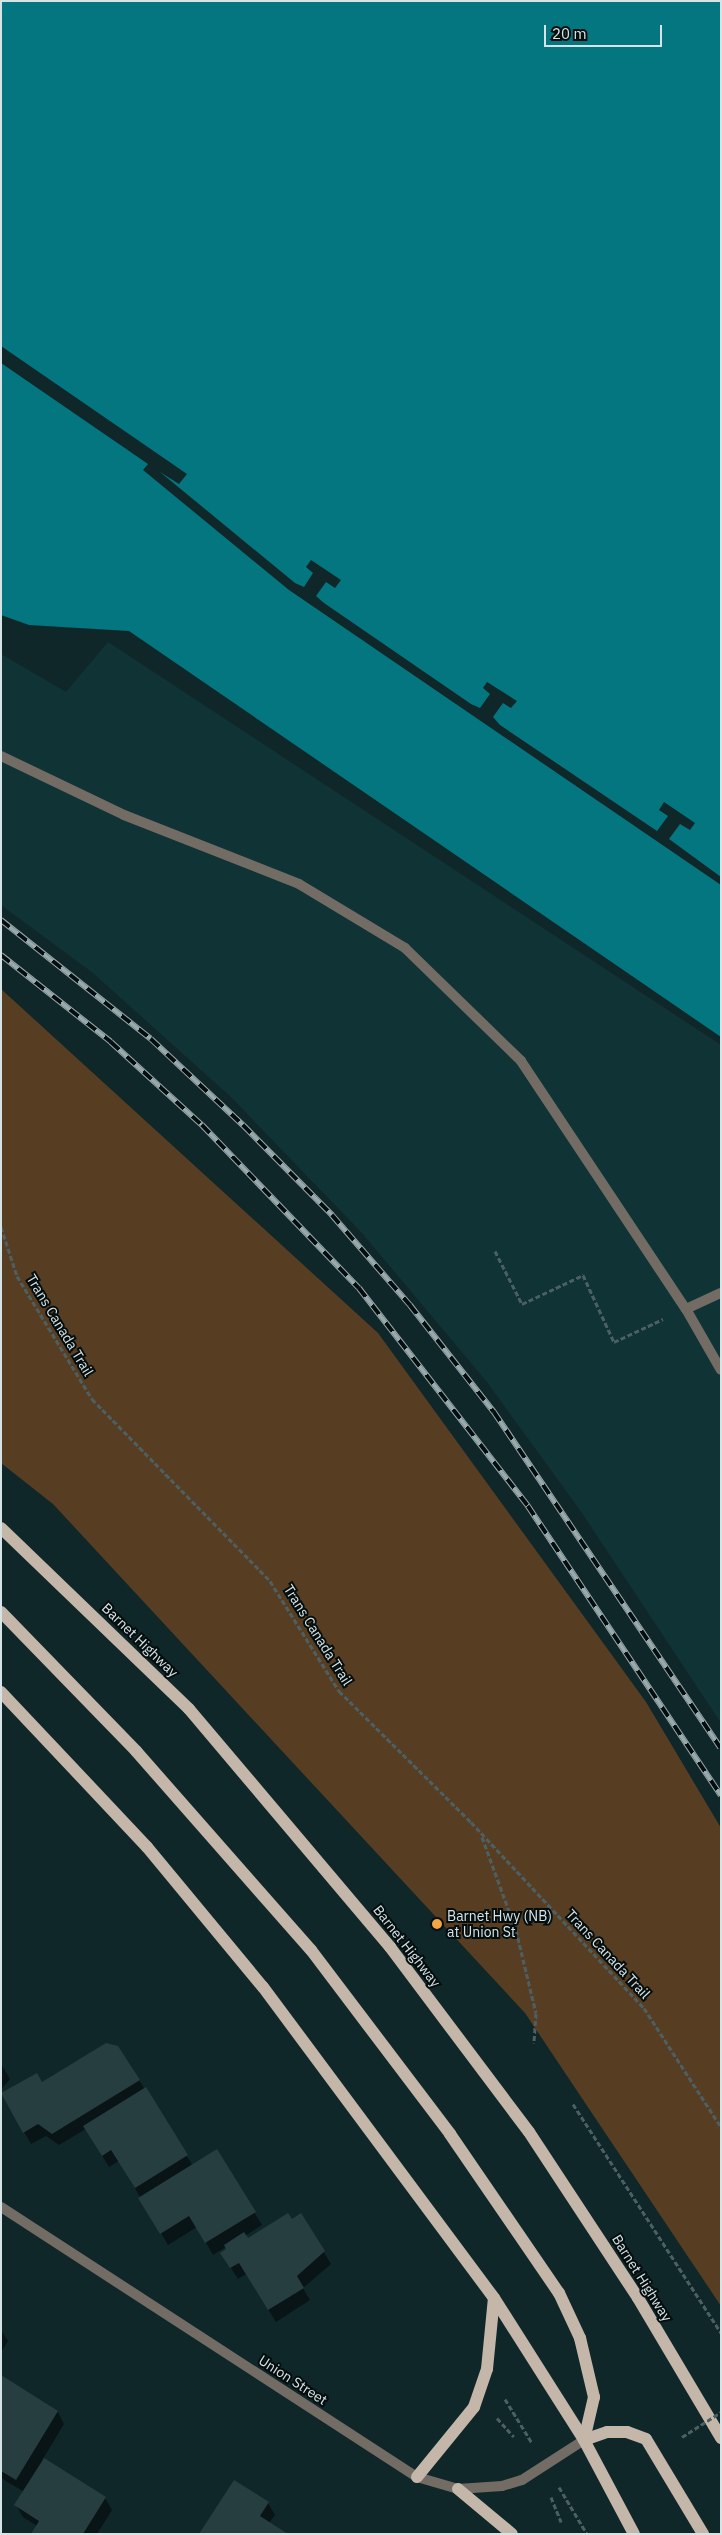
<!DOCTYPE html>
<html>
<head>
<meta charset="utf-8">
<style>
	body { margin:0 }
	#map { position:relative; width:722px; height:2535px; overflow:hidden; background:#10272a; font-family:"IBM Plex Sans",sans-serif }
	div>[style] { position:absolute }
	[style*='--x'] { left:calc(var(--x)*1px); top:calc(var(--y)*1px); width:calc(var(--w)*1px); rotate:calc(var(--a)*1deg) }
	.built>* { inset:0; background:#103336 }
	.green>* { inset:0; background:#573e22 }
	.water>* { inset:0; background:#037680 }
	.pier>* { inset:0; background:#10272a }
	.shadow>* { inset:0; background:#0007 }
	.building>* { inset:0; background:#273e41 }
	.path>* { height:3px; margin-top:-1.5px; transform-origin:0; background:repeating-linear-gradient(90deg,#4c6063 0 5px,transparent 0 7.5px) }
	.lane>* { height:10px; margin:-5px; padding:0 5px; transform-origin:5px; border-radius:5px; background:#736c65 }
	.street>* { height:10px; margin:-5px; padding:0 5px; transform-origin:5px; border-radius:5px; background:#736c65 }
	.primary>* { height:12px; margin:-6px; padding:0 6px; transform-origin:6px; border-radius:6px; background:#c4b6a8 }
	.rail>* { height:5.5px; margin-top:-2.75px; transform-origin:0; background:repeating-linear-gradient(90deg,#050e0f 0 11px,#99a9ac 0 22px); box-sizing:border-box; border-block:1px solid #99a9ac }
	.path-bridge>* { height:3px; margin-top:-1.5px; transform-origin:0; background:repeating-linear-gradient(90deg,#4c6063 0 5px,transparent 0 7.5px) }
	.dots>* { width:14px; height:14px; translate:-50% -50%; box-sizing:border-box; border:2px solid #050e0f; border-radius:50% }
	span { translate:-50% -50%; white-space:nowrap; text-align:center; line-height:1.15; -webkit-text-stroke:4px #050e0f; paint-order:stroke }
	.street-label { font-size:14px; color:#d7e4e6 }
	.poi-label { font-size:14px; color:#d7e4e6 }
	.left { translate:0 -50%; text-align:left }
	.frame { position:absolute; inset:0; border:2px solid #d7e4e6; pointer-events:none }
	.scale { position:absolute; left:544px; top:25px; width:118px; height:22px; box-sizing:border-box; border:2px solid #d7e4e6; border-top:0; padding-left:6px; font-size:15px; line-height:18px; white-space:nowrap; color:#d7e4e6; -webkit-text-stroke:4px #050e0f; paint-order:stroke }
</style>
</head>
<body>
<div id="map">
	<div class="built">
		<i style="clip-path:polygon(108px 642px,721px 1045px,721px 1723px,582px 1513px,487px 1382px,362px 1233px,231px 1097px,93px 973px,1px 905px,1px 654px,66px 692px)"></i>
	</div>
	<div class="green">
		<i style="clip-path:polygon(1px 989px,378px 1333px,646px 1702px,721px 1828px,721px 2306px,525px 2013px,53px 1504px,1px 1463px)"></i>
	</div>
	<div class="water">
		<i style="clip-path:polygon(1px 1px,721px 1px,721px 1037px,129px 631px,29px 625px,1px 615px)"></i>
	</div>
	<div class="pier">
		<i style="clip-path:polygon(1px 346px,187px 474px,179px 484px,160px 472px,295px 583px,304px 587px,313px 573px,306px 567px,311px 560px,341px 580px,335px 588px,326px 582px,316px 596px,324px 603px,471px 704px,480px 708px,490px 694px,483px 688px,487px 682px,517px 701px,511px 708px,503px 703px,493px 717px,500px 725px,657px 831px,668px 816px,659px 810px,664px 802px,695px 823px,690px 830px,680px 824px,669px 839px,721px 877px,721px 885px,289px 590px,143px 470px,148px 464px,1px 363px)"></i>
	</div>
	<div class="shadow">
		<i style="clip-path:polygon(1px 2064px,10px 2079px,1px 2090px)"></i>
		<i style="clip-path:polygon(139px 2080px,193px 2166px,217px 2151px,262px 2225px,245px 2236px,247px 2240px,301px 2215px,331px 2264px,303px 2288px,310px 2300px,276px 2322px,246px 2274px,238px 2279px,229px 2265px,226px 2247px,213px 2255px,197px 2227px,168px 2245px,119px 2161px,109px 2167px,86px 2129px,59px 2145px,46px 2136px,31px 2144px,2px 2094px,42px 2083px)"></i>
		<i style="clip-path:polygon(1px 2330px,8px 2341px,1px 2352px)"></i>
		<i style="clip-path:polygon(1px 2376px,58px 2412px,64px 2424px,43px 2459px,105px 2498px,112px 2510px,97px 2534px,32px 2534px,37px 2526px,23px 2517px,16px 2505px,24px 2492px,1px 2478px)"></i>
		<i style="clip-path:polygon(268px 2503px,275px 2515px,269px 2523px,200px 2534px)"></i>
	</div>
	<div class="building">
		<i style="clip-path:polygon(106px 2043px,118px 2046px,140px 2080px,52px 2134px,38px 2124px,23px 2133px,1px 2093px,37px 2073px,42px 2082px)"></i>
		<i style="clip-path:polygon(146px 2087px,188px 2155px,135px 2188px,111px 2150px,102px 2156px,83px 2126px)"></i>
		<i style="clip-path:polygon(217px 2149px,256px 2212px,205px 2243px,189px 2216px,160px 2234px,138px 2198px)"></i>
		<i style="clip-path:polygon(288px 2213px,292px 2219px,301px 2213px,325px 2251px,297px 2276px,304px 2288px,268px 2310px,239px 2263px,230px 2268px,220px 2253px,226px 2249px,224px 2245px,244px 2232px,248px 2238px)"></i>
		<i style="clip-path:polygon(1px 2375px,58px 2411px,16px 2480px,1px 2471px)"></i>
		<i style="clip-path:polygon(44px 2458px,106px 2497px,83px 2534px,31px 2534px,39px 2521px,14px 2505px)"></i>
		<i style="clip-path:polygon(234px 2480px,269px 2502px,260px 2516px,288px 2534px,199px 2534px)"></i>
	</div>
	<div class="path">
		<i style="--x:1;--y:1227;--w:52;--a:71.9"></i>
		<i style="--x:17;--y:1276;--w:144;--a:58.6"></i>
		<i style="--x:92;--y:1399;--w:255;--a:45.6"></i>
		<i style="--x:270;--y:1581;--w:130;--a:57.9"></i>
		<i style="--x:339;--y:1691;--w:186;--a:44.8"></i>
		<i style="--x:471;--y:1822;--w:254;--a:47.1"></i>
		<i style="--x:644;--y:2008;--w:142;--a:57.1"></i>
		<i style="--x:495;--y:1251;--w:59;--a:63"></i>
		<i style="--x:522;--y:1304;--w:68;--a:-25.4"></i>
		<i style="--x:583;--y:1275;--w:74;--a:65.2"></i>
		<i style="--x:614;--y:1342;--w:54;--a:-25.1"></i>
		<i style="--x:482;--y:1837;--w:99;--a:69.9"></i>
		<i style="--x:516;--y:1930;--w:85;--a:76.5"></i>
		<i style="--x:536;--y:2013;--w:30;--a:94"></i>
		<i style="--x:573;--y:2104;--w:273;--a:57.1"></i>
		<i style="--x:505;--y:2399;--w:52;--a:58.5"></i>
		<i style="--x:497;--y:2418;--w:25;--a:48"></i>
		<i style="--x:559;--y:2487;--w:55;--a:59.2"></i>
		<i style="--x:551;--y:2497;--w:27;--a:68"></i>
	</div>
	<div class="lane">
		<i style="--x:1;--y:756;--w:136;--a:25.6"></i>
		<i style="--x:124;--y:815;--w:188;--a:21.5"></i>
		<i style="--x:299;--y:884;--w:124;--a:31.1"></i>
		<i style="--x:405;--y:948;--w:162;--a:44.2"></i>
		<i style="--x:521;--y:1061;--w:298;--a:56.4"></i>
		<i style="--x:686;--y:1309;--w:70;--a:60.2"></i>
		<i style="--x:686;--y:1309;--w:38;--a:-25"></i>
	</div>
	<div class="street">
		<i style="--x:1;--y:2207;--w:496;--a:33"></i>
		<i style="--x:417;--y:2477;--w:43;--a:16.3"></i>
		<i style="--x:458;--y:2489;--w:44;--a:-3.9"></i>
		<i style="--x:502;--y:2486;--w:21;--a:-17"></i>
		<i style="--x:522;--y:2480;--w:74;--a:-32.8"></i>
	</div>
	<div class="primary">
		<i style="--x:1;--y:1528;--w:261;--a:43.9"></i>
		<i style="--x:189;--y:1709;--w:312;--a:49.8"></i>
		<i style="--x:390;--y:1947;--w:231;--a:53.1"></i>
		<i style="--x:529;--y:2132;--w:199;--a:56.7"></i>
		<i style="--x:638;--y:2298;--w:163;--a:59.3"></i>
		<i style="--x:1;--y:1612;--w:194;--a:45.8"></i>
		<i style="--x:136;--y:1751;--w:265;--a:48.7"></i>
		<i style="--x:311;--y:1950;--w:231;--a:52.9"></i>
		<i style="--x:450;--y:2134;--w:193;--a:55.6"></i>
		<i style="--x:559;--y:2293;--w:50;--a:65"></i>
		<i style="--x:580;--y:2338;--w:61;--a:76.7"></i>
		<i style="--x:594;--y:2397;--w:44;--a:103.1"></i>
		<i style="--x:1;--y:1692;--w:213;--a:46.7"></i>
		<i style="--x:147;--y:1847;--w:182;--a:50.4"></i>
		<i style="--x:263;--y:1987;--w:387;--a:53.4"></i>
		<i style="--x:494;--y:2298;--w:168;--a:57.6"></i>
		<i style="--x:584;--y:2440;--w:106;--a:62"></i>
		<i style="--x:584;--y:2440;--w:24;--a:-19"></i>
		<i style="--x:607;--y:2432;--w:20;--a:0"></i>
		<i style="--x:627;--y:2432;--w:20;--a:20"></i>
		<i style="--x:646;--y:2439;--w:111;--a:59"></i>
		<i style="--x:417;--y:2477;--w:90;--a:-50.8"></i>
		<i style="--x:474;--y:2407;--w:40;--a:-71.1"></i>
		<i style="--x:487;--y:2369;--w:71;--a:-84.4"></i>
		<i style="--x:458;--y:2489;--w:70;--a:39.8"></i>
	</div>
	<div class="rail">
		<i style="--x:1;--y:920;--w:191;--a:38.4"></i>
		<i style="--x:151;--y:1039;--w:126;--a:43.1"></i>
		<i style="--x:243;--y:1125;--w:127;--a:45.3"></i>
		<i style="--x:332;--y:1215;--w:119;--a:49.1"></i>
		<i style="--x:410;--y:1305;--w:136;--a:51.9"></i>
		<i style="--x:494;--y:1412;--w:405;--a:56"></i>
		<i style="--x:1;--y:955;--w:140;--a:38.3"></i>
		<i style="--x:111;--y:1042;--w:123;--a:42.4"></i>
		<i style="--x:202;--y:1125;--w:226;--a:46.1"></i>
		<i style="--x:359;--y:1288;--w:276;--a:52.2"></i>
		<i style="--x:528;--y:1506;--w:348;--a:56.3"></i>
	</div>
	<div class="path-bridge">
		<i style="--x:682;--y:2437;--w:46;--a:-32.7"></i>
	</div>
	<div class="dots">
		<i style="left:437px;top:1924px;background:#f3a442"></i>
	</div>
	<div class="street-label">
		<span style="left:60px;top:1325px;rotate:59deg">Trans Canada Trail</span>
		<span style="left:318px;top:1635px;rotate:58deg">Trans Canada Trail</span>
		<span style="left:140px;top:1640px;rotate:44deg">Barnet Highway</span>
		<span style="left:407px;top:1946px;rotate:52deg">Barnet Highway</span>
		<span style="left:608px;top:1954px;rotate:47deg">Trans Canada Trail</span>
		<span style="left:642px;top:2278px;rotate:58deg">Barnet Highway</span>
		<span style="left:293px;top:2380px;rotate:33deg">Union Street</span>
	</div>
	<div class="poi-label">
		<span class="left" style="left:447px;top:1924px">Barnet Hwy (NB)<br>at Union St</span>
	</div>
	<div class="frame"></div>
	<div class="scale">20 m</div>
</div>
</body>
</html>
